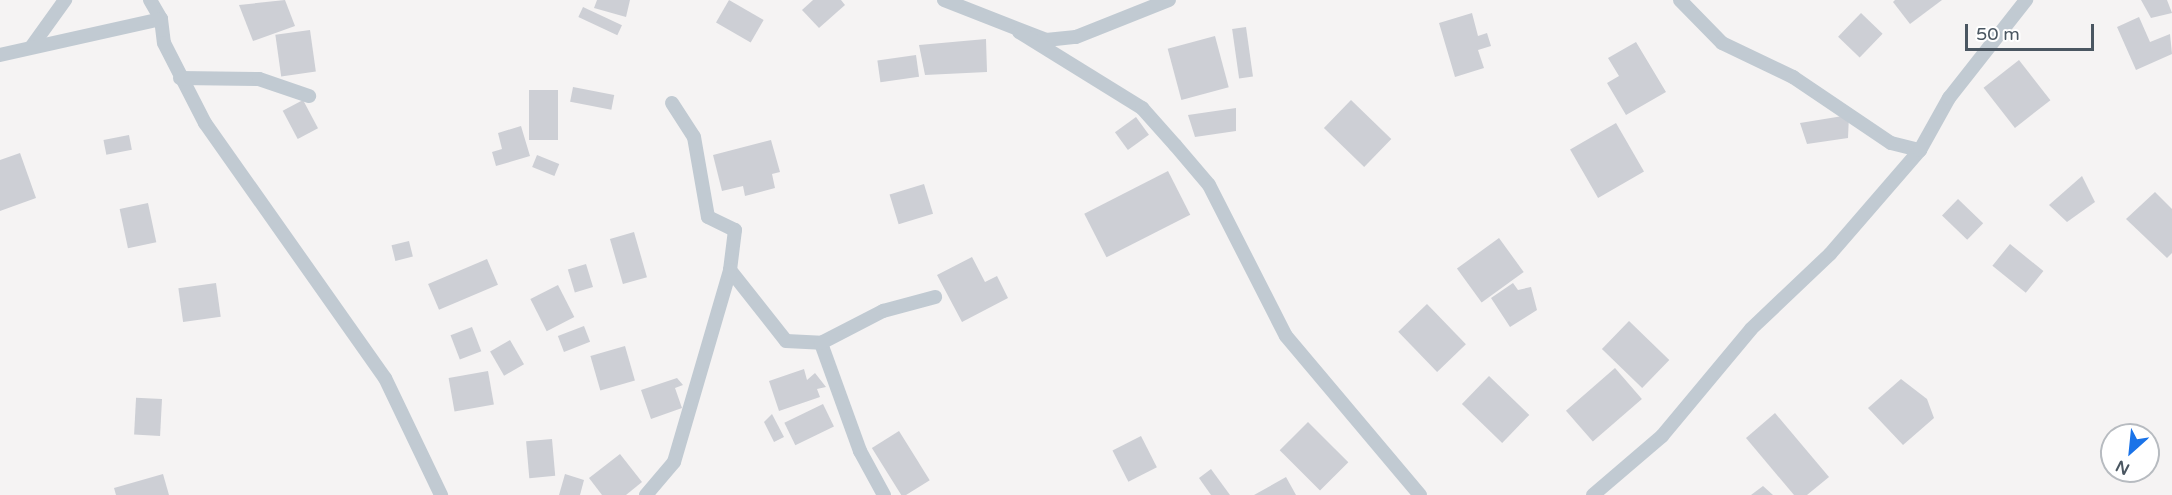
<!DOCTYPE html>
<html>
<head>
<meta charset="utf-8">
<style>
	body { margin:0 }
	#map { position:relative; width:2172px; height:495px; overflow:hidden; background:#f5f3f3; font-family:"Varela Round",sans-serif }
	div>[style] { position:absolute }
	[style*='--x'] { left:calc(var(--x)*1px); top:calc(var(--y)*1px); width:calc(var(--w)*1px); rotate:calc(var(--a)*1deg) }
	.building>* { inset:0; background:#cdcfd5; transform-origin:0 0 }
	.street>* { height:14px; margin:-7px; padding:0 7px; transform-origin:7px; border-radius:7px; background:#c1cad2 }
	span { translate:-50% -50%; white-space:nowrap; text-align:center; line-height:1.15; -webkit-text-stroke:4.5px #fff; paint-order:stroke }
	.north { position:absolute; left:2100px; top:423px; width:60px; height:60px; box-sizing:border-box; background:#fff; border:2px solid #b7bbc0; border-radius:50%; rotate:207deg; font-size:16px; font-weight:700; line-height:24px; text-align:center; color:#4a5661 }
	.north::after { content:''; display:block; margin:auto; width:21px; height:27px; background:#1a73e8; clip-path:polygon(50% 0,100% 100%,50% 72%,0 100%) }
	.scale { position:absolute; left:1965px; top:24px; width:129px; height:27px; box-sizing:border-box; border:3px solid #4a5661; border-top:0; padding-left:8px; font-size:18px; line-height:21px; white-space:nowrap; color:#4a5661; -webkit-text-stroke:4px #fff; paint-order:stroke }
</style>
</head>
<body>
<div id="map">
	<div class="building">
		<i style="clip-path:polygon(285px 0,295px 26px,253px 41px,239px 5px)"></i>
		<i style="clip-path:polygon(597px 0,630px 0,626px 17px,594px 8px)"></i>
		<i style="left:729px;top:0;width:40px;height:26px;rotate:30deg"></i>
		<i style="clip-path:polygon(813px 0,841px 0,845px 5px,819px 28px,802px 10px)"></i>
		<i style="clip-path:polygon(1942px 0,1910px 24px,1893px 2px,1895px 0)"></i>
		<i style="clip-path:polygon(2141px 0,2167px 0,2172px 13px,2151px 18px)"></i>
		<i style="left:583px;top:7px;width:43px;height:11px;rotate:25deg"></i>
		<i style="clip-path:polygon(1472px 13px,1478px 36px,1487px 33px,1491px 46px,1478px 50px,1484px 68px,1455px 77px,1439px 23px)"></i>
		<i style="left:1861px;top:13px;width:30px;height:33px;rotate:44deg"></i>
		<i style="clip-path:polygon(2139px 17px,2150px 42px,2170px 34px,2172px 54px,2136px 70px,2117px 27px)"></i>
		<i style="left:1246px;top:27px;width:50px;height:14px;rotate:82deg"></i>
		<i style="left:310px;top:30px;width:42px;height:35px;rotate:82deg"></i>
		<i style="left:1215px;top:36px;width:53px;height:49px;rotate:75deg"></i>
		<i style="clip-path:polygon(986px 39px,987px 72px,925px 75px,919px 45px)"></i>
		<i style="clip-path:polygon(1636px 42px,1666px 92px,1626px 115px,1607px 83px,1619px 76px,1608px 58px)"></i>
		<i style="left:916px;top:55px;width:22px;height:39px;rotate:82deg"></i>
		<i style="left:2019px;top:60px;width:51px;height:45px;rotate:52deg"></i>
		<i style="left:573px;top:87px;width:42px;height:15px;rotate:11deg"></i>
		<i style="left:529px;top:90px;width:29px;height:50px"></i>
		<i style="left:303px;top:100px;width:32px;height:23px;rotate:62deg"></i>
		<i style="left:1351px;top:100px;width:56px;height:39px;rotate:44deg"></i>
		<i style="clip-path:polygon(1236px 108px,1236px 131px,1195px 137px,1188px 115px)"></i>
		<i style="clip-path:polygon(1849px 115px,1848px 138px,1807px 144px,1800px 123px)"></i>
		<i style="left:1136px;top:117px;width:22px;height:26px;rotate:54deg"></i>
		<i style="left:1616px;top:123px;width:56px;height:53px;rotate:60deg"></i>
		<i style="clip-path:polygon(521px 126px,530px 156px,496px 166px,492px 152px,502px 149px,498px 133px)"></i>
		<i style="left:129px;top:135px;width:15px;height:26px;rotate:79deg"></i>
		<i style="clip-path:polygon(771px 140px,780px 172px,772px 174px,775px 188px,745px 196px,743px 186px,722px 191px,713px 155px)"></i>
		<i style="clip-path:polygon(20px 153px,36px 198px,0 211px,0 160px)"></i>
		<i style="left:537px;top:155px;width:24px;height:13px;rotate:22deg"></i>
		<i style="left:1168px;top:171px;width:49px;height:94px;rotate:63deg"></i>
		<i style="clip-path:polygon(2082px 176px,2095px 202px,2067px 222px,2049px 205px)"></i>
		<i style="left:924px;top:184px;width:31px;height:36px;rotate:73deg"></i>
		<i style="clip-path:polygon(2155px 192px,2172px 209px,2172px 253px,2167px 258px,2126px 219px)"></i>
		<i style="left:1958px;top:199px;width:35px;height:23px;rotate:44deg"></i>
		<i style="left:148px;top:203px;width:40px;height:29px;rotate:78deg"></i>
		<i style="left:634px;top:232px;width:47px;height:25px;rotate:74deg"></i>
		<i style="left:1499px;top:238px;width:42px;height:52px;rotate:54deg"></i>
		<i style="left:409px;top:241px;width:16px;height:18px;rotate:76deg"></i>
		<i style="left:2010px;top:244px;width:43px;height:28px;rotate:39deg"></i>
		<i style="clip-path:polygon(972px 257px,985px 282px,997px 276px,1008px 298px,962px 322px,937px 275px)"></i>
		<i style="left:487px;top:259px;width:28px;height:64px;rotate:67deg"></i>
		<i style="left:586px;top:264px;width:24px;height:19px;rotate:73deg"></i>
		<i style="left:216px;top:283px;width:34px;height:38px;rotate:82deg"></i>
		<i style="clip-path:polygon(1513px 283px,1518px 290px,1531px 287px,1537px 310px,1510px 327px,1491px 298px)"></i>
		<i style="left:558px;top:285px;width:36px;height:31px;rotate:63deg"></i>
		<i style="left:1427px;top:304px;width:56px;height:40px;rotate:46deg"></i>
		<i style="left:1629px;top:321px;width:56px;height:39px;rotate:44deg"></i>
		<i style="left:584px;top:326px;width:17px;height:28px;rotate:69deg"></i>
		<i style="left:472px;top:327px;width:26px;height:23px;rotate:69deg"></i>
		<i style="left:510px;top:340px;width:28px;height:23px;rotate:60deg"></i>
		<i style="left:625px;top:346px;width:36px;height:36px;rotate:74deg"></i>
		<i style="left:1615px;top:368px;width:41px;height:65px;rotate:49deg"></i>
		<i style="clip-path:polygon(804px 369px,807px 380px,815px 373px,826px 387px,817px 389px,820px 397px,779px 411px,769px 381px)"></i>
		<i style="left:488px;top:371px;width:34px;height:40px;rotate:80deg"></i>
		<i style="left:1489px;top:376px;width:56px;height:39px;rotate:44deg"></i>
		<i style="clip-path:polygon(677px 378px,683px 385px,675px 388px,682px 408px,651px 419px,641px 390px)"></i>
		<i style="clip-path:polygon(1901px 379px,1927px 399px,1934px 418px,1903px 445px,1868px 408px)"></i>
		<i style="left:162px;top:399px;width:37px;height:26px;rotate:93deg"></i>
		<i style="left:823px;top:404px;width:25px;height:43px;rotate:64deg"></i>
		<i style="clip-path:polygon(1775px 413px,1829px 477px,1807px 495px,1794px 495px,1746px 438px)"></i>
		<i style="clip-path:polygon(772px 414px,784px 437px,774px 442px,764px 422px)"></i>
		<i style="left:1308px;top:422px;width:57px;height:40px;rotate:45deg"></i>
		<i style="left:899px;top:431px;width:58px;height:32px;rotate:58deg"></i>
		<i style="left:1141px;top:436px;width:35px;height:32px;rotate:63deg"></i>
		<i style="left:552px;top:439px;width:37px;height:26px;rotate:85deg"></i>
		<i style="clip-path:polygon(620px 454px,642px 482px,626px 495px,602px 495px,589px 478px)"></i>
		<i style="clip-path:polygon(1211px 469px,1230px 495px,1211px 495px,1199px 478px)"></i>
		<i style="clip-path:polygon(163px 474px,169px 495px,116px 495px,114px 488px)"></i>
		<i style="clip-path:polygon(565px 474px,584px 480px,580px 495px,559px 495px)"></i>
		<i style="clip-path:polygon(1286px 477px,1296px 495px,1254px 495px)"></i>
		<i style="clip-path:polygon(1763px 486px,1773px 495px,1751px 495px)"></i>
	</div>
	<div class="street">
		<i style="--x:150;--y:0;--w:22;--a:60"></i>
		<i style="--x:161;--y:19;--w:24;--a:83"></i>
		<i style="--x:164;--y:43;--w:90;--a:62.9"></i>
		<i style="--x:205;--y:123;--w:312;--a:54.8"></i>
		<i style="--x:385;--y:378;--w:130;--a:64.4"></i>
		<i style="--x:944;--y:0;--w:110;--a:21.4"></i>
		<i style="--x:1046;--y:40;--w:30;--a:-6"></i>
		<i style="--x:1076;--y:37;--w:100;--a:-21.7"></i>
		<i style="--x:1680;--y:0;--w:60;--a:45.7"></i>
		<i style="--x:1722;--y:43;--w:79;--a:25.6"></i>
		<i style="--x:1793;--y:77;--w:118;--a:34"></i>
		<i style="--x:1891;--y:143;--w:30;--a:14"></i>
		<i style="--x:1019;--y:32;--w:145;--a:31.7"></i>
		<i style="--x:1142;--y:108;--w:50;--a:48.3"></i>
		<i style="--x:1175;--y:145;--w:52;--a:49.6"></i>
		<i style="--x:1209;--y:185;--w:169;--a:63"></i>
		<i style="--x:1286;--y:336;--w:208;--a:49.9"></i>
		<i style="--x:32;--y:46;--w:57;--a:-54.3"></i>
		<i style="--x:0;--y:55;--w:165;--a:-12.6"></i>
		<i style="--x:180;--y:78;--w:79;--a:0.7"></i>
		<i style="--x:259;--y:79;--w:53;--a:18.8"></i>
		<i style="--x:672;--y:103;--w:40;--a:57.1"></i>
		<i style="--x:694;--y:137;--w:81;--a:80.1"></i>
		<i style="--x:708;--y:217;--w:30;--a:26"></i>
		<i style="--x:735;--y:230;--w:40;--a:97.1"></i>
		<i style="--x:730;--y:270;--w:90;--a:51.7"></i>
		<i style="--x:786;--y:341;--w:35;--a:3"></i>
		<i style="--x:646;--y:495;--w:43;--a:-49.7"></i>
		<i style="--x:674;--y:462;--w:200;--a:-73.7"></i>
		<i style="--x:884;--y:495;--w:50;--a:-118.6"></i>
		<i style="--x:860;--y:451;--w:115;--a:-109.9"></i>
		<i style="--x:821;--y:343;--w:70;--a:-27.3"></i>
		<i style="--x:883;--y:311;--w:54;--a:-15.1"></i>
		<i style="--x:1593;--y:495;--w:91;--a:-40.5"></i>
		<i style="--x:1662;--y:436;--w:139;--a:-50.2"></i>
		<i style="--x:1751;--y:329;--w:109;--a:-43.5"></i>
		<i style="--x:1830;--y:254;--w:138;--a:-49.1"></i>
		<i style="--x:1920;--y:150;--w:60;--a:-60.9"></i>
		<i style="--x:1949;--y:98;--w:125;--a:-51.8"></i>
	</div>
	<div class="north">N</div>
	<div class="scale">50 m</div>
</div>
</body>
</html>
